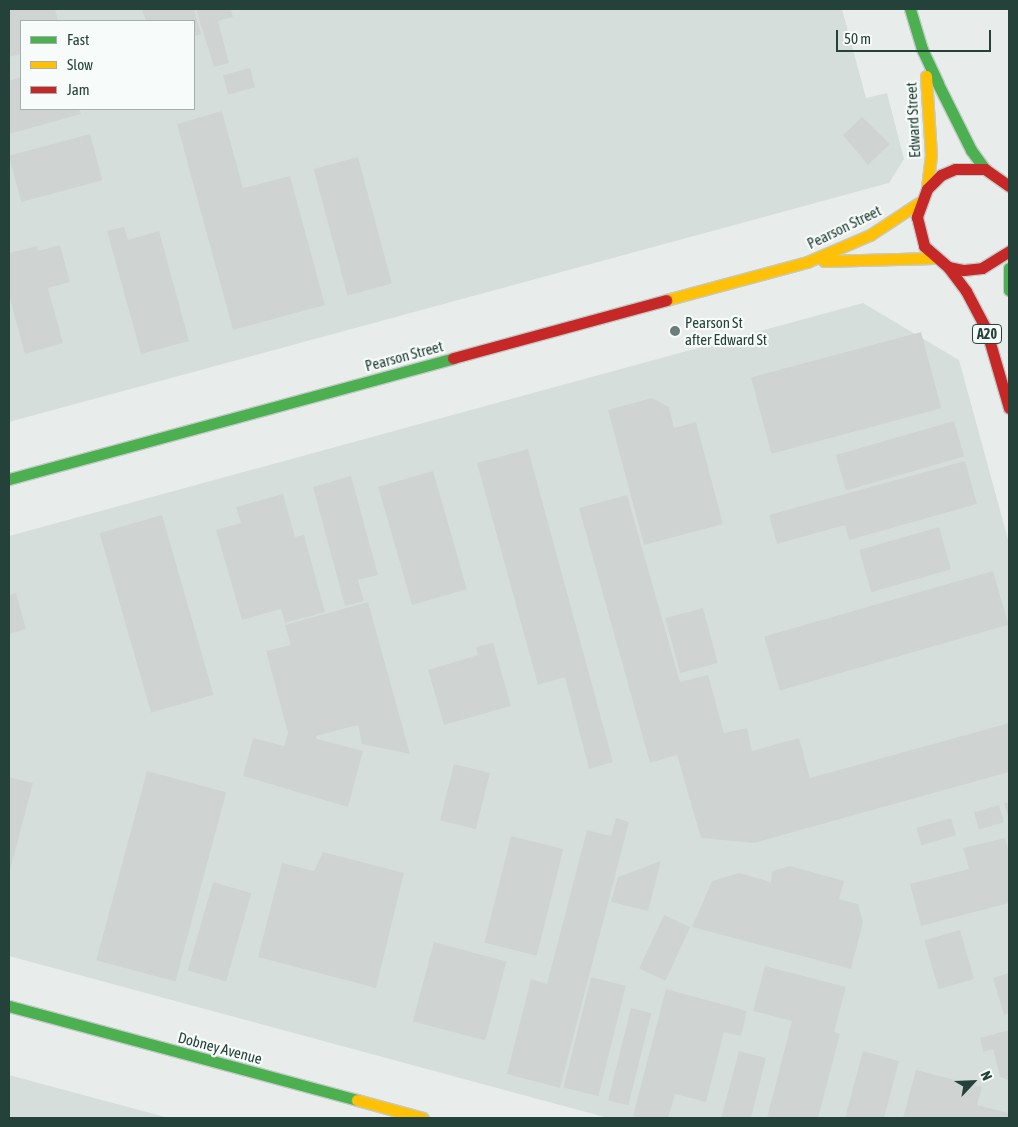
<!DOCTYPE html>
<html>
<head>
<meta charset="utf-8">
<style>
	body { margin:0 }
	#map { position:relative; width:1018px; height:1127px; overflow:hidden; background:#e8edeb; font-family:"Asap Condensed",sans-serif }
	div>[style] { position:absolute }
	[style*='--x'] { left:calc(var(--x)*1px); top:calc(var(--y)*1px); width:calc(var(--w)*1px); rotate:calc(var(--a)*1deg) }
	.built>* { inset:0; background:#d6dedb }
	.building>* { inset:0; background:#cfd4d2; transform-origin:0 0 }
	.roads { filter:drop-shadow(1px 0 #c3cbc8) drop-shadow(-1px 0 #c3cbc8) drop-shadow(0 1px #c3cbc8) drop-shadow(0 -1px #c3cbc8) }
	.fast>* { height:11px; margin:-5.5px; padding:0 5.5px; transform-origin:5.5px; border-radius:5.5px; background:#4caf50 }
	.slow>* { height:11px; margin:-5.5px; padding:0 5.5px; transform-origin:5.5px; border-radius:5.5px; background:#ffc107 }
	.jam>* { height:11px; margin:-5.5px; padding:0 5.5px; transform-origin:5.5px; border-radius:5.5px; background:#c62828 }
	.dots>* { width:14px; height:14px; translate:-50% -50%; box-sizing:border-box; border:2px solid #f7fbf9; border-radius:50% }
	span { translate:-50% -50%; white-space:nowrap; text-align:center; line-height:1.15; -webkit-text-stroke:4.5px #f7fbf9; paint-order:stroke }
	.shield-label span { padding:1px 4px; background:#f7fbf9; border:1px solid; border-radius:4px; -webkit-text-stroke-width:0 }
	.shield-label { font-size:14px; color:#24423a; font-weight:700 }
	.street-label { font-size:15px; color:#24423a }
	.poi-label { font-size:15px; color:#24423a }
	.left { translate:0 -50%; text-align:left }
	.frame { position:absolute; inset:0; border:10px solid #24423a; pointer-events:none }
	.legend { position:absolute; left:20px; top:20px; width:175px; height:90px; box-sizing:border-box; background:#f7fbf9; border:1px solid #a3b1ad; margin:0; padding:6px 9px; list-style:none; font-size:15px; color:#24423a }
	.legend li { display:flex; align-items:center; gap:10px; height:25px }
	.legend b { width:25px; border:1px solid #a3b1ad }
	.north { position:absolute; left:948px; top:1057px; width:50px; height:50px; -webkit-text-stroke:4px #f7fbf9; paint-order:stroke; rotate:65deg; font-size:14px; font-weight:700; line-height:20px; text-align:center; color:#24423a }
	.north::after { content:''; display:block; margin:auto; width:18px; height:22px; background:#24423a; clip-path:polygon(50% 0,100% 100%,50% 72%,0 100%) }
	.scale { position:absolute; left:836px; top:30px; width:155px; height:22px; box-sizing:border-box; border:2px solid #24423a; border-top:0; padding-left:6px; font-size:15px; line-height:18px; white-space:nowrap; color:#24423a; -webkit-text-stroke:4px #f7fbf9; paint-order:stroke }
</style>
</head>
<body>
<div id="map">
	<div class="built">
		<i style="clip-path:polygon(evenodd,9px 9px,842px 9px,866px 98px,887px 93px,904px 159px,889px 183px,9px 422px,9px 9px,21px 21px,194px 21px,194px 109px,21px 109px,21px 21px)"></i>
		<i style="clip-path:polygon(863px 303px,959px 360px,1009px 543px,1009px 1118px,608px 1118px,9px 956px,9px 536px)"></i>
		<i style="clip-path:polygon(9px 1075px,169px 1118px,9px 1118px)"></i>
	</div>
	<div class="building">
		<i style="clip-path:polygon(9px 9px,55px 9px,58px 21px,21px 21px,21px 54px,9px 57px)"></i>
		<i style="clip-path:polygon(142px 9px,194px 9px,201px 34px,194px 36px,194px 21px,146px 21px)"></i>
		<i style="clip-path:polygon(196px 9px,231px 9px,233px 17px,218px 21px,229px 63px,214px 67px)"></i>
		<i style="left:250px;top:68px;width:20px;height:28px;rotate:75deg"></i>
		<i style="clip-path:polygon(21px 77px,21px 109px,79px 109px,81px 114px,9px 134px,9px 81px)"></i>
		<i style="clip-path:polygon(222px 111px,243px 188px,290px 176px,325px 305px,233px 330px,177px 124px)"></i>
		<i style="clip-path:polygon(862px 117px,890px 144px,868px 165px,843px 135px)"></i>
		<i style="left:90px;top:134px;width:48px;height:84px;rotate:75deg"></i>
		<i style="left:358px;top:157px;width:131px;height:46px;rotate:75deg"></i>
		<i style="clip-path:polygon(124px 227px,128px 240px,159px 231px,189px 341px,141px 354px,107px 231px)"></i>
		<i style="clip-path:polygon(60px 245px,70px 282px,48px 288px,63px 343px,25px 354px,9px 295px,9px 253px,37px 246px,38px 251px)"></i>
		<i style="left:921px;top:332px;width:79px;height:176px;rotate:75deg"></i>
		<i style="clip-path:polygon(652px 398px,669px 407px,674px 428px,696px 422px,723px 524px,644px 545px,608px 410px)"></i>
		<i style="left:954px;top:421px;width:37px;height:123px;rotate:74deg"></i>
		<i style="clip-path:polygon(528px 449px,613px 762px,589px 769px,565px 677px,538px 685px,477px 463px)"></i>
		<i style="clip-path:polygon(965px 461px,977px 504px,849px 540px,845px 525px,777px 544px,769px 515px)"></i>
		<i style="left:433px;top:471px;width:123px;height:57px;rotate:74deg"></i>
		<i style="clip-path:polygon(351px 476px,378px 575px,358px 580px,364px 601px,345px 606px,313px 487px)"></i>
		<i style="clip-path:polygon(283px 494px,295px 537px,304px 535px,325px 612px,285px 623px,281px 609px,242px 620px,216px 530px,241px 523px,236px 507px)"></i>
		<i style="clip-path:polygon(627px 495px,680px 682px,708px 675px,724px 733px,747px 728px,752px 751px,799px 738px,810px 778px,1009px 723px,1009px 772px,754px 843px,701px 838px,677px 755px,650px 763px,579px 508px)"></i>
		<i style="left:162px;top:515px;width:187px;height:65px;rotate:74deg"></i>
		<i style="left:939px;top:527px;width:44px;height:83px;rotate:74deg"></i>
		<i style="left:993px;top:571px;width:56px;height:238px;rotate:74deg"></i>
		<i style="clip-path:polygon(16px 593px,26px 629px,9px 634px,9px 595px)"></i>
		<i style="clip-path:polygon(368px 602px,410px 754px,362px 744px,358px 725px,316px 736px,317px 739px,363px 751px,348px 807px,243px 776px,253px 738px,284px 746px,288px 733px,266px 651px,291px 645px,285px 625px)"></i>
		<i style="left:703px;top:608px;width:57px;height:39px;rotate:75deg"></i>
		<i style="clip-path:polygon(493px 643px,511px 706px,444px 725px,428px 670px,478px 655px,476px 647px)"></i>
		<i style="left:454px;top:764px;width:37px;height:58px;rotate:14deg"></i>
		<i style="left:147px;top:771px;width:82px;height:196px;rotate:15deg"></i>
		<i style="clip-path:polygon(9px 777px,33px 783px,9px 874px)"></i>
		<i style="clip-path:polygon(1009px 802px,1009px 819px,1004px 803px)"></i>
		<i style="left:999px;top:805px;width:18px;height:26px;rotate:74deg"></i>
		<i style="clip-path:polygon(616px 818px,629px 822px,560px 1088px,507px 1074px,531px 979px,547px 984px,587px 830px,611px 836px)"></i>
		<i style="left:951px;top:818px;width:18px;height:36px;rotate:74deg"></i>
		<i style="left:511px;top:836px;width:54px;height:110px;rotate:14deg"></i>
		<i style="clip-path:polygon(1005px 838px,1009px 853px,1009px 903px,921px 926px,910px 884px,969px 869px,963px 848px)"></i>
		<i style="clip-path:polygon(323px 852px,404px 873px,376px 988px,258px 957px,282px 863px,314px 871px)"></i>
		<i style="clip-path:polygon(661px 861px,648px 911px,611px 902px,618px 877px)"></i>
		<i style="clip-path:polygon(790px 866px,844px 881px,839px 899px,858px 904px,863px 922px,851px 969px,692px 927px,712px 881px,739px 873px,771px 882px,772px 871px)"></i>
		<i style="left:213px;top:882px;width:40px;height:92px;rotate:16deg"></i>
		<i style="left:664px;top:915px;width:29px;height:59px;rotate:25deg"></i>
		<i style="left:960px;top:930px;width:51px;height:37px;rotate:74deg"></i>
		<i style="left:434px;top:942px;width:75px;height:82px;rotate:15deg"></i>
		<i style="clip-path:polygon(765px 966px,846px 987px,834px 1032px,840px 1034px,818px 1118px,767px 1118px,792px 1021px,753px 1011px)"></i>
		<i style="clip-path:polygon(1009px 973px,1009px 1013px,1004px 1015px,993px 978px)"></i>
		<i style="left:591px;top:977px;width:36px;height:114px;rotate:14deg"></i>
		<i style="clip-path:polygon(666px 989px,747px 1011px,741px 1036px,724px 1032px,706px 1102px,675px 1094px,668px 1118px,642px 1118px,633px 1116px)"></i>
		<i style="left:631px;top:1008px;width:21px;height:95px;rotate:14deg"></i>
		<i style="clip-path:polygon(1009px 1030px,1009px 1080px,1000px 1077px,993px 1049px,983px 1052px,980px 1038px)"></i>
		<i style="clip-path:polygon(739px 1051px,766px 1058px,751px 1118px,721px 1118px)"></i>
		<i style="clip-path:polygon(863px 1051px,899px 1061px,884px 1118px,845px 1118px)"></i>
		<i style="clip-path:polygon(916px 1070px,982px 1087px,977px 1105px,1009px 1113px,1009px 1118px,903px 1118px)"></i>
	</div>
	<div class="roads">
		<div class="fast">
			<i style="--x:910;--y:9;--w:42;--a:73.3"></i>
			<i style="--x:922;--y:49;--w:38;--a:65"></i>
			<i style="--x:938;--y:84;--w:74;--a:63.4"></i>
			<i style="--x:971;--y:150;--w:24;--a:54"></i>
			<i style="--x:1009;--y:268;--w:22;--a:90"></i>
			<i style="--x:9;--y:479;--w:460;--a:-15.2"></i>
			<i style="--x:9;--y:1006;--w:360;--a:15.1"></i>
		</div>
		<div class="slow">
			<i style="--x:926;--y:76;--w:79;--a:86.4"></i>
			<i style="--x:931;--y:155;--w:34;--a:97"></i>
			<i style="--x:824;--y:261;--w:110;--a:-1.6"></i>
			<i style="--x:666;--y:300;--w:146;--a:-15.1"></i>
			<i style="--x:807;--y:262;--w:69;--a:-23.2"></i>
			<i style="--x:870;--y:235;--w:60;--a:-33.4"></i>
			<i style="--x:357;--y:1100;--w:68;--a:15.3"></i>
		</div>
		<div class="jam">
			<i style="--x:1009;--y:186;--w:29;--a:-145"></i>
			<i style="--x:985;--y:169;--w:30;--a:180"></i>
			<i style="--x:955;--y:169;--w:15;--a:157"></i>
			<i style="--x:941;--y:175;--w:20;--a:135"></i>
			<i style="--x:927;--y:189;--w:30;--a:110"></i>
			<i style="--x:917;--y:217;--w:30;--a:76"></i>
			<i style="--x:924;--y:246;--w:32;--a:41"></i>
			<i style="--x:948;--y:267;--w:16;--a:11"></i>
			<i style="--x:964;--y:270;--w:18;--a:-6"></i>
			<i style="--x:982;--y:268;--w:32;--a:-32"></i>
			<i style="--x:948;--y:267;--w:30;--a:53"></i>
			<i style="--x:966;--y:291;--w:43;--a:62.2"></i>
			<i style="--x:986;--y:329;--w:82;--a:73.8"></i>
			<i style="--x:453;--y:358;--w:221;--a:-15.2"></i>
		</div>
	</div>
	<div class="dots">
		<i style="left:675px;top:331px;background:#697e78"></i>
	</div>
	<div class="shield-label">
		<span style="left:987px;top:334px">A20</span>
	</div>
	<div class="street-label">
		<span style="left:913px;top:120px;rotate:-93deg">Edward Street</span>
		<span style="left:844px;top:227px;rotate:-26deg">Pearson Street</span>
		<span style="left:404px;top:356px;rotate:-15deg">Pearson Street</span>
		<span style="left:220px;top:1048px;rotate:15deg">Dobney Avenue</span>
	</div>
	<div class="poi-label">
		<span class="left" style="left:685px;top:331px">Pearson St<br>after Edward St</span>
	</div>
	<div class="frame"></div>
	<ul class="legend">
	<li><b style="height:6px;background:#4caf50"></b>Fast</li>
	<li><b style="height:6px;background:#ffc107"></b>Slow</li>
	<li><b style="height:6px;background:#c62828"></b>Jam</li>
	</ul>
	<div class="north">N</div>
	<div class="scale">50 m</div>
</div>
</body>
</html>
